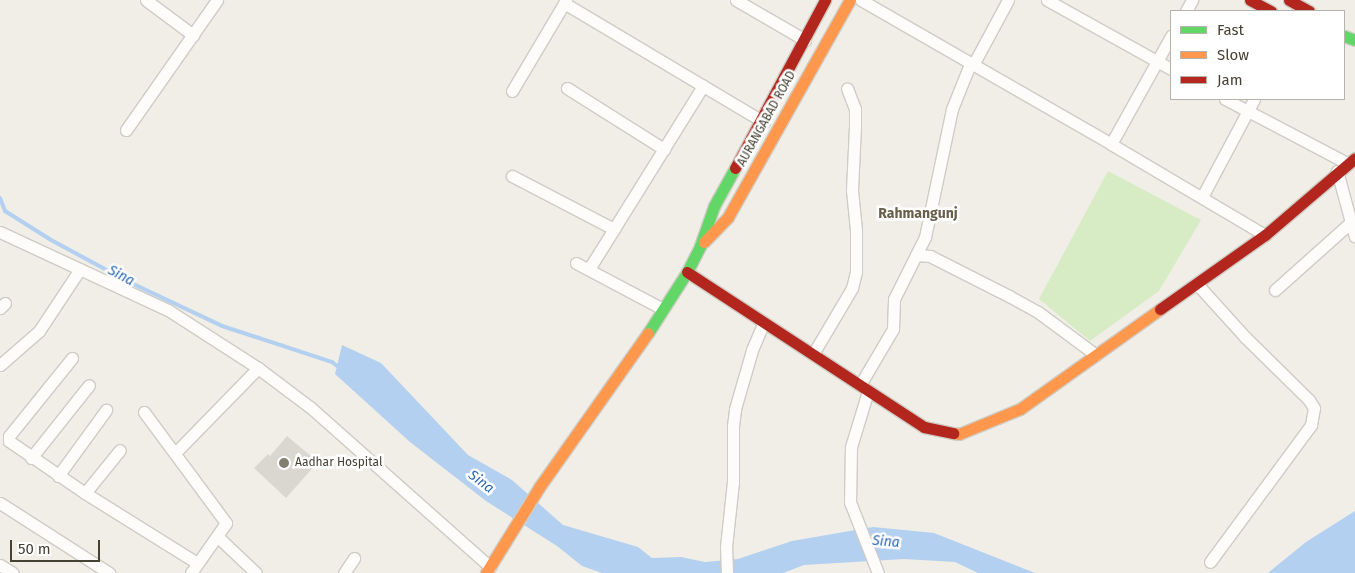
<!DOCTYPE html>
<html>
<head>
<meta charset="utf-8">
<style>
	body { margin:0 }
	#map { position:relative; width:1355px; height:573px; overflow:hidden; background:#f0eee6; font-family:"Fira Sans",sans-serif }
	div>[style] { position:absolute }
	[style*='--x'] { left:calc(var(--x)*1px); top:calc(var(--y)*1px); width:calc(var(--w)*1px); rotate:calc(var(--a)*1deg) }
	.green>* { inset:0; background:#d7ecc4 }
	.water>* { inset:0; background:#b4d0f0 }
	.stream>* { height:4px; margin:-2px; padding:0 2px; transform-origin:2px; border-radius:2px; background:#b4d0f0 }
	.building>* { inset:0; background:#d9d7cf }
	.roads { filter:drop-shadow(1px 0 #ceccc4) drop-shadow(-1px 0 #ceccc4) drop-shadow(0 1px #ceccc4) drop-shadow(0 -1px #ceccc4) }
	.street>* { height:11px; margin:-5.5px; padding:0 5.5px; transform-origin:5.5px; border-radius:5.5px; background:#fdfcfb }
	.fast>* { height:11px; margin:-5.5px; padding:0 5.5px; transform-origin:5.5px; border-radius:5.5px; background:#63d668 }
	.slow>* { height:11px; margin:-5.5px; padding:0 5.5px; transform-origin:5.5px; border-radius:5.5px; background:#ff974d }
	.jam>* { height:11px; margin:-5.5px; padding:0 5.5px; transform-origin:5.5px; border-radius:5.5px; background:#b3261e }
	.dots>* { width:14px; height:14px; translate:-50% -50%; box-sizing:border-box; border:2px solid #fff; border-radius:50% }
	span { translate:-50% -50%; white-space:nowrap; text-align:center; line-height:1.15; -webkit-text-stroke:5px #fff; paint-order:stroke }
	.street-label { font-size:12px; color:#454133 }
	.poi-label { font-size:12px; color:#454133 }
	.left { translate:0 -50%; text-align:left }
	.neighbourhood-label { font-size:14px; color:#68604a; font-weight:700 }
	.water-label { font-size:14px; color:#2765b6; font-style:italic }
	.legend { position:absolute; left:1170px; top:10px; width:175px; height:90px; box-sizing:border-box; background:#fff; border:1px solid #b5b3ad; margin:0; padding:6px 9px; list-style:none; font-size:15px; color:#454133 }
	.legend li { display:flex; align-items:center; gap:10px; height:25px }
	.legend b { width:25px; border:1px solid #b5b3ad }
	.scale { position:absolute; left:10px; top:540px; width:90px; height:22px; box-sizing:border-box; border:2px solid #454133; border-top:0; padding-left:6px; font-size:15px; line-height:18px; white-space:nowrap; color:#454133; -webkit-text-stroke:4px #fff; paint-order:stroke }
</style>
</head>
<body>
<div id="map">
	<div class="green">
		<i style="clip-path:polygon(1108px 171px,1201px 220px,1159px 291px,1090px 341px,1039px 299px)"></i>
	</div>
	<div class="water">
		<i style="clip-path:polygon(342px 345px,381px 363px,468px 455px,512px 480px,563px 525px,638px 547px,652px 558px,681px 557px,705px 562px,738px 559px,792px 541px,873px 527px,934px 533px,1035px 573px,978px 573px,955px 562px,904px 559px,804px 565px,783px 573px,602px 573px,582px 566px,557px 546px,486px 501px,410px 442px,335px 374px)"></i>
		<i style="clip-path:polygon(1355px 511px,1355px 573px,1268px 573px,1306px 542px)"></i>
	</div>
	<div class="stream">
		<i style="--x:0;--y:198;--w:14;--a:69"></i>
		<i style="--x:5;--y:211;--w:54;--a:32.2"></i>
		<i style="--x:51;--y:240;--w:86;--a:28.3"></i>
		<i style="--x:127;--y:281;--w:105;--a:25.3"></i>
		<i style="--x:222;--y:326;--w:116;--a:18.1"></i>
		<i style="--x:332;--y:362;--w:11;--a:38"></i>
	</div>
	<div class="building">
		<i style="clip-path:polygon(287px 436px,318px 462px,286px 498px,254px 468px,268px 454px,270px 456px)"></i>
	</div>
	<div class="roads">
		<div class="street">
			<i style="--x:146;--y:0;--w:59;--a:36.7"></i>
			<i style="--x:736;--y:0;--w:80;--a:30.1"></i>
			<i style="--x:861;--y:0;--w:289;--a:29.9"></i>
			<i style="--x:1111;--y:144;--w:179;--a:30.6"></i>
			<i style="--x:1047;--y:0;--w:142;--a:29.1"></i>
			<i style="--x:564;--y:3;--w:233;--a:30.8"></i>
			<i style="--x:1186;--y:11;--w:13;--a:-61"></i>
			<i style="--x:973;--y:65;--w:74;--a:-61.7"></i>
			<i style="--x:567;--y:88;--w:115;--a:32.2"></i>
			<i style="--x:512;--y:91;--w:106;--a:-59.3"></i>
			<i style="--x:1225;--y:99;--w:138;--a:27.7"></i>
			<i style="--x:126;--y:130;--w:159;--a:-55"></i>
			<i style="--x:1111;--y:144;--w:124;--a:-60.9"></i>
			<i style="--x:1337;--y:171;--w:68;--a:74.7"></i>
			<i style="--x:512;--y:176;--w:115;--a:27.5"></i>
			<i style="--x:1202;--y:197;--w:111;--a:-62"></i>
			<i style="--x:0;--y:232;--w:185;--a:24.9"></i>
			<i style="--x:168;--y:310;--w:107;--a:32.8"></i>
			<i style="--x:258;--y:368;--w:65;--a:36.9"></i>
			<i style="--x:310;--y:407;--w:241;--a:41.6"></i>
			<i style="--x:916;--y:255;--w:14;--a:4"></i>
			<i style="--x:930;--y:256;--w:89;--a:26.9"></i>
			<i style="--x:1009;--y:296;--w:33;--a:29"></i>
			<i style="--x:1038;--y:312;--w:72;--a:36.6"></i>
			<i style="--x:576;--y:263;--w:98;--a:27.9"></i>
			<i style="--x:589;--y:269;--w:216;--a:-58.1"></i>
			<i style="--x:1197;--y:284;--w:72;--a:47.8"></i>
			<i style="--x:1245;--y:337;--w:90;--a:44.5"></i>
			<i style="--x:1309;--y:400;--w:9;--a:58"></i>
			<i style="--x:1314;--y:408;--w:17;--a:100"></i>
			<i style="--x:1311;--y:425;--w:170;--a:126.4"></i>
			<i style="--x:1275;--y:290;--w:102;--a:-41.8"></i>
			<i style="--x:0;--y:308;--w:7;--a:-45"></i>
			<i style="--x:813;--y:354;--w:77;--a:-59.4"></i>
			<i style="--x:852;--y:288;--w:16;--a:-76"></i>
			<i style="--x:856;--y:272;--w:42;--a:-90"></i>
			<i style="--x:856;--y:230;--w:40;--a:-95.7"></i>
			<i style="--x:852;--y:190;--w:64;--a:-87.3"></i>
			<i style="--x:855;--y:126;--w:17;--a:-90"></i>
			<i style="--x:855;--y:109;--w:22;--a:-111"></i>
			<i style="--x:72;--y:358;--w:100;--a:128.9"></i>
			<i style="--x:9;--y:436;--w:5;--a:90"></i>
			<i style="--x:9;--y:441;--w:92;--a:34.4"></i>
			<i style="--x:85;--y:493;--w:132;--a:32"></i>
			<i style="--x:0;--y:365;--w:52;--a:-41.1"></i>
			<i style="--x:39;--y:331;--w:74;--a:-56.5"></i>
			<i style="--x:860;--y:385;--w:65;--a:-59.5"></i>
			<i style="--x:893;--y:329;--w:30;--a:-88"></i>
			<i style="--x:894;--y:299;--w:69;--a:-63.4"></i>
			<i style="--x:925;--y:237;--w:131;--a:-78.1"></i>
			<i style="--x:952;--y:109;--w:48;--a:-68.2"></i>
			<i style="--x:868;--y:391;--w:59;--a:106.9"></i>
			<i style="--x:851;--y:447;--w:55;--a:91"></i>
			<i style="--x:850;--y:502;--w:76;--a:68.5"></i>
			<i style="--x:144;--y:412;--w:138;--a:53.5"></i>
			<i style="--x:226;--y:523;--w:61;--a:125"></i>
			<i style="--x:175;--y:453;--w:119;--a:-45.7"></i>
			<i style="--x:31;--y:458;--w:93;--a:-51.5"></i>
			<i style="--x:58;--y:476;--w:82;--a:-54"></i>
			<i style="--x:85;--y:493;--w:55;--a:-50.9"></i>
			<i style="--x:0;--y:503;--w:130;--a:32.7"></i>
			<i style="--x:218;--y:537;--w:52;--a:43.5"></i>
			<i style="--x:0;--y:565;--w:15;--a:32"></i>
			<i style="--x:344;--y:573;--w:18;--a:-56"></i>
			<i style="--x:727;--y:573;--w:26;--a:-92"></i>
			<i style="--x:726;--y:547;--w:65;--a:-83.9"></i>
			<i style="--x:733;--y:482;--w:56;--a:-90"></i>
			<i style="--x:733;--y:426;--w:17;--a:-83"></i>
			<i style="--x:735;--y:409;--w:61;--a:-73.9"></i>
			<i style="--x:752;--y:350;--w:30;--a:-67"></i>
		</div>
		<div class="fast">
			<i style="--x:1344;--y:36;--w:12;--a:20"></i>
			<i style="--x:648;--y:333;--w:72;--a:-57.4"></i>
			<i style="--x:687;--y:272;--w:29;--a:-63"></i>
			<i style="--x:700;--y:246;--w:42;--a:-70.7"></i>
			<i style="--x:714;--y:206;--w:43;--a:-61.1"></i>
		</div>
		<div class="slow">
			<i style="--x:704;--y:242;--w:35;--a:-46"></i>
			<i style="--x:728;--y:217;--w:249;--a:-60.7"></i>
			<i style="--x:953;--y:433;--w:6;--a:9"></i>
			<i style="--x:959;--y:434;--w:66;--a:-22.3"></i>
			<i style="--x:1020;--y:409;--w:172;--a:-35.5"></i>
			<i style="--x:486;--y:573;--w:102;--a:-58.2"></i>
			<i style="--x:540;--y:486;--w:187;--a:-54.8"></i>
		</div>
		<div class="jam">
			<i style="--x:1250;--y:0;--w:24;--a:28"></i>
			<i style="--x:1289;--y:0;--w:23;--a:29"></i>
			<i style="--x:735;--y:168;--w:191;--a:-61.8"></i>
			<i style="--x:687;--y:272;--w:283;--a:33.2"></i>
			<i style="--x:924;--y:427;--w:30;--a:12"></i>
			<i style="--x:1160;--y:309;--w:128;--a:-35.2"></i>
			<i style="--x:1265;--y:235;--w:118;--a:-40.5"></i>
		</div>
	</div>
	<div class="dots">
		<i style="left:284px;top:463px;background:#817e72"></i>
	</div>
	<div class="street-label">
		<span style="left:767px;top:119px;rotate:-61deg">AURANGABAD ROAD</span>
	</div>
	<div class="poi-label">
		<span class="left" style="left:295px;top:463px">Aadhar Hospital</span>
	</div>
	<div class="neighbourhood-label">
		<span style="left:918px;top:214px">Rahmangunj</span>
	</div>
	<div class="water-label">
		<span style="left:121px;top:276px;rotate:28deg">Sina</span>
		<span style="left:481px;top:482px;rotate:37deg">Sina</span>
		<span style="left:886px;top:542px;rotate:5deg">Sina</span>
	</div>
	<ul class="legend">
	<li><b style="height:6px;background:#63d668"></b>Fast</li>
	<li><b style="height:6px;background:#ff974d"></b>Slow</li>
	<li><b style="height:6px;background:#b3261e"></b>Jam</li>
	</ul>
	<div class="scale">50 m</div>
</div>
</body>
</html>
